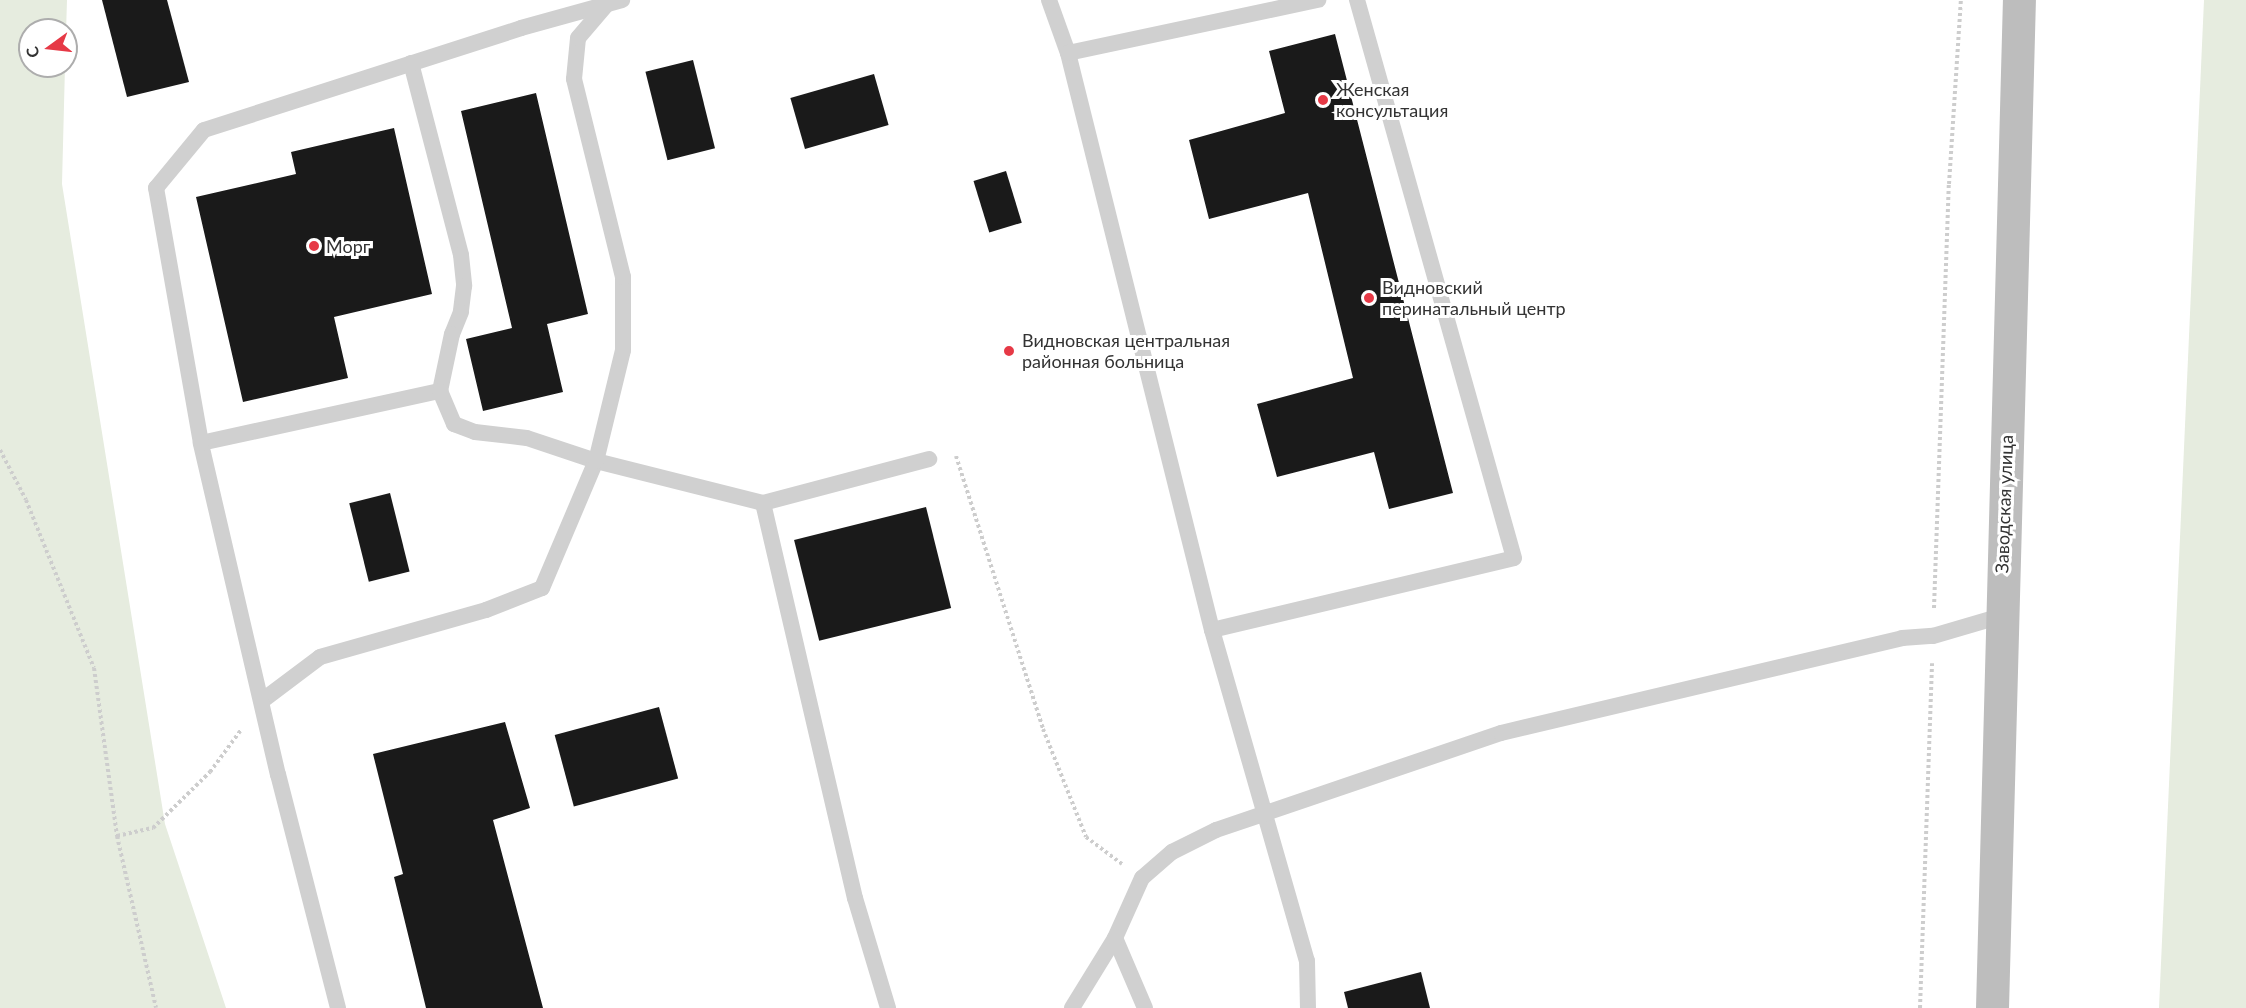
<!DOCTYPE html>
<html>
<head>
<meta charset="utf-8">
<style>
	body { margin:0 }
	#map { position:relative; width:2246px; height:1008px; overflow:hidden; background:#fff; font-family:Lato,sans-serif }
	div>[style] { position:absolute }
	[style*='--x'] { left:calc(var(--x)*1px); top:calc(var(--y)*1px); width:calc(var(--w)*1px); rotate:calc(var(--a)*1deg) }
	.green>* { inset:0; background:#e6ecdf }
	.building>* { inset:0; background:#1a1a1a; transform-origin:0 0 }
	.path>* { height:4px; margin-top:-2px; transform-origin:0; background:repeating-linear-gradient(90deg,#cdcdcd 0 3px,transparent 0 6px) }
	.service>* { height:16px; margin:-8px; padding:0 8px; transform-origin:8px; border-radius:8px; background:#d0d0d0 }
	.secondary>* { height:33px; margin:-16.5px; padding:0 16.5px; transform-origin:16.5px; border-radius:16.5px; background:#bdbdbd }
	.dots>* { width:16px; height:16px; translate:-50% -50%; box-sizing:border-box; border:3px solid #fff; border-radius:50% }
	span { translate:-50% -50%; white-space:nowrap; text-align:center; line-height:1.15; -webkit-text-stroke:6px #fff; paint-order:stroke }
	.poi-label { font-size:18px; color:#333 }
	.left { translate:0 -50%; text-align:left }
	.street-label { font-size:18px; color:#333 }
	.north { position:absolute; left:18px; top:18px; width:60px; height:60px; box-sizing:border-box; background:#fff; border:2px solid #adadad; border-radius:50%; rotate:255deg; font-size:16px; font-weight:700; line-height:24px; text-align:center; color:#333 }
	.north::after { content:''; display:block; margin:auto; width:21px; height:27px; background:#e63946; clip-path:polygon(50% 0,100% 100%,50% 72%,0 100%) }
</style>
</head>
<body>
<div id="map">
	<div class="green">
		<i style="clip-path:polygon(0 0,67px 0,66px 33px,66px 30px,30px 30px,30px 66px,65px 66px,62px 184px,165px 824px,226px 1008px,0 1008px)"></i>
		<i style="clip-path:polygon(2204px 0,2246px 0,2246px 1008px,2159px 1008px)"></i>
	</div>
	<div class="building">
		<i style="clip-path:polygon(102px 0,167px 0,189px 82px,127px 97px)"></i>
		<i style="clip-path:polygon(1335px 34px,1453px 493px,1389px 509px,1374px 452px,1277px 477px,1257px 404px,1353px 378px,1308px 193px,1209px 219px,1189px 140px,1285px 113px,1269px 51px)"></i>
		<i style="left:693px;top:60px;width:91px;height:49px;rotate:76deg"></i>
		<i style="left:874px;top:74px;width:53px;height:87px;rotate:74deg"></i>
		<i style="clip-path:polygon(536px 93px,588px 314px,547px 324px,563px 392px,483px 411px,466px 339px,512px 328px,461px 111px)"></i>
		<i style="clip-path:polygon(394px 128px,432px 294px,334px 317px,348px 378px,243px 402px,196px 197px,296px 174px,291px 152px)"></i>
		<i style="left:1006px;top:171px;width:54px;height:34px;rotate:73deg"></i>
		<i style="left:390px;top:493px;width:81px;height:42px;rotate:76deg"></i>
		<i style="left:926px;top:507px;width:104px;height:136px;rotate:76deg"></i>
		<i style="left:659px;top:707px;width:74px;height:108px;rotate:75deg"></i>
		<i style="clip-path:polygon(505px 722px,530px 808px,493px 820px,543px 1008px,426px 1008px,394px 877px,403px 874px,373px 754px)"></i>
		<i style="clip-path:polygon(1421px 972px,1430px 1008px,1348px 1008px,1344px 992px)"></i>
	</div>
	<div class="path">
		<i style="--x:0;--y:450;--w:56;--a:62.5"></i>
		<i style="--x:26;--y:500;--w:181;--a:68"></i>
		<i style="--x:94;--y:668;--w:170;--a:82.2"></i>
		<i style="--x:117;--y:836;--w:176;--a:77.2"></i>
		<i style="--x:956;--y:456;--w:287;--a:72.3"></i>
		<i style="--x:1043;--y:729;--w:116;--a:68.3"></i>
		<i style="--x:1086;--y:837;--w:45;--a:36.9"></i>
		<i style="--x:1934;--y:608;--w:424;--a:-88"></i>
		<i style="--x:1949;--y:184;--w:184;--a:-86.3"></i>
		<i style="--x:117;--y:836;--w:37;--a:-13"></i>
		<i style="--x:153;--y:828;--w:80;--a:-44.5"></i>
		<i style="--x:210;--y:772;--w:52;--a:-53.6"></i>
		<i style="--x:1920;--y:1008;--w:345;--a:-88"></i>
	</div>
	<div class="service">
		<i style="--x:1049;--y:0;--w:56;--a:70.3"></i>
		<i style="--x:1068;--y:53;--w:595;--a:75.99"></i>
		<i style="--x:1212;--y:630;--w:344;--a:74"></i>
		<i style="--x:1307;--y:961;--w:47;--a:88.8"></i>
		<i style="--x:1068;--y:53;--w:256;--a:-12"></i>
		<i style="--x:411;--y:63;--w:198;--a:75.4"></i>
		<i style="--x:461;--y:255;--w:31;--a:84"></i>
		<i style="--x:464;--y:286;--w:26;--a:97"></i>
		<i style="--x:461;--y:312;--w:24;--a:112"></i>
		<i style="--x:452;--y:334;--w:58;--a:101.9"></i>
		<i style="--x:201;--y:443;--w:245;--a:-12.3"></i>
		<i style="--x:440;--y:391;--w:36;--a:67"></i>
		<i style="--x:454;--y:424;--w:22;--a:21"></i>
		<i style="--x:475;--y:432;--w:52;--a:6.6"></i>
		<i style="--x:527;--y:438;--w:73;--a:18.4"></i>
		<i style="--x:596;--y:461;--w:172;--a:14.1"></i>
		<i style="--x:763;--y:503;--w:172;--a:-14.8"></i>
		<i style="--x:763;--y:503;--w:406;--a:76.9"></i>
		<i style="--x:855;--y:898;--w:115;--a:73.3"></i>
		<i style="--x:1212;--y:630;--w:310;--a:-13.4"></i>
		<i style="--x:1514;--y:558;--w:580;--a:-105.71"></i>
		<i style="--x:263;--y:700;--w:71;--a:-37"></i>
		<i style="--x:320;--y:657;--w:173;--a:-15.8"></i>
		<i style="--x:486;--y:610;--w:60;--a:-21.4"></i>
		<i style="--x:542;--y:588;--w:138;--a:-67"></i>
		<i style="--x:596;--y:461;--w:114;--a:-76.3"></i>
		<i style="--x:623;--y:350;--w:73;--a:-90"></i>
		<i style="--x:623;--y:277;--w:204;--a:-103.9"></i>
		<i style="--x:574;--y:79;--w:41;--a:-84.4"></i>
		<i style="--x:578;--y:38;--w:45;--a:-49.5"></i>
		<i style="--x:1115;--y:938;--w:76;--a:66.8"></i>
		<i style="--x:338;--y:1008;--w:241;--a:-104.4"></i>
		<i style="--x:278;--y:775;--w:341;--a:-103.1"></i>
		<i style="--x:201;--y:443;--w:259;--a:-100"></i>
		<i style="--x:156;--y:188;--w:75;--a:-50.4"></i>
		<i style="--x:204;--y:130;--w:333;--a:-17.8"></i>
		<i style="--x:521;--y:28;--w:105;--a:-15.5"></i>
		<i style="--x:1072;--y:1008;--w:82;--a:-58.4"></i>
		<i style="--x:1115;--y:938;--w:66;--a:-65.8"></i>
		<i style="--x:1142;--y:878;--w:40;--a:-41"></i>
		<i style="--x:1172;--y:852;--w:49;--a:-26.6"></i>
		<i style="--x:1216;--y:830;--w:301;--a:-18.8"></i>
		<i style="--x:1501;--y:733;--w:412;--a:-13.3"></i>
		<i style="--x:1902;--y:638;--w:31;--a:-4"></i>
		<i style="--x:1933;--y:636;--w:71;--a:-16.4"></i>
	</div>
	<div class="secondary">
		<i style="--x:1992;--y:1008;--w:1008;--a:-88.47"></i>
	</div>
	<div class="dots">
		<i style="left:1323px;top:100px;background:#e63946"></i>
		<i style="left:314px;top:246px;background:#e63946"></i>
		<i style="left:1369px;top:298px;background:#e63946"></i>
		<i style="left:1009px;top:351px;background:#e63946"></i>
	</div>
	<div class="poi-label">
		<span class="left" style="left:1336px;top:100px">Женская<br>консультация</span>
		<span class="left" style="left:326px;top:246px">Морг</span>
		<span class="left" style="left:1382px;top:298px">Видновский<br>перинатальный центр</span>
		<span class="left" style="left:1022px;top:351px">Видновская центральная<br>районная больница</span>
	</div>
	<div class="street-label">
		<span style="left:2004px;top:504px;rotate:-88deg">Заводская улица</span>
	</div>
	<div class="north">С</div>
</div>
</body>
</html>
